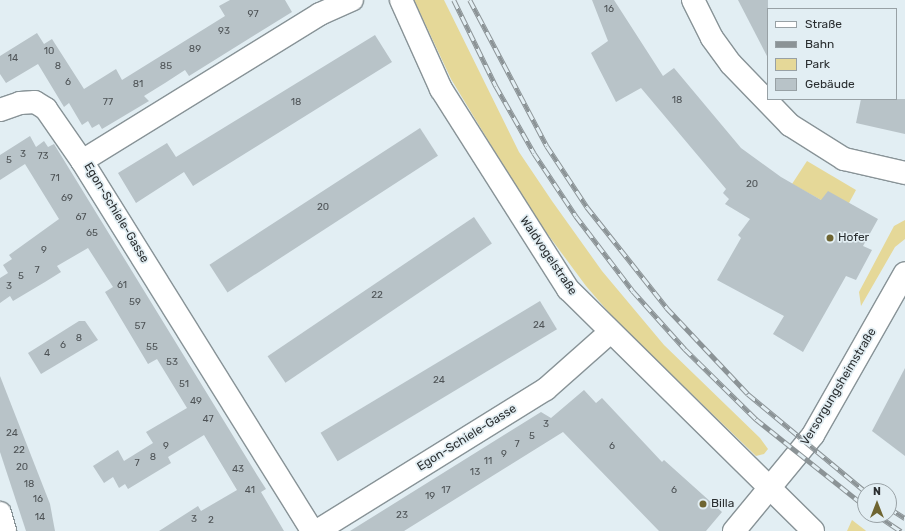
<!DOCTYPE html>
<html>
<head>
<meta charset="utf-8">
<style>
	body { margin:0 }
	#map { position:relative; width:905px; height:531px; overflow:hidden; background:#e2eef3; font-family:Rubik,sans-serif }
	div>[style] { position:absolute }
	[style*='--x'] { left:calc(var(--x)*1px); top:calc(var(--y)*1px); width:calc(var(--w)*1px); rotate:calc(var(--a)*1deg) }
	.green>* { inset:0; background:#e5d898 }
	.building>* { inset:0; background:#b8c3c8; transform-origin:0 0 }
	.roads { filter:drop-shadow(1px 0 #889397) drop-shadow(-1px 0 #889397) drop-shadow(0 1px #889397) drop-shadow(0 -1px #889397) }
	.street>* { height:22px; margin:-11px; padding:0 11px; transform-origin:11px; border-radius:11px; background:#fff }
	.rail>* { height:4.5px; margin-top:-2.25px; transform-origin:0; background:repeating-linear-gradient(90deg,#e2eef3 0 9px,#8b9396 0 18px); box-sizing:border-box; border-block:1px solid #8b9396 }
	.dots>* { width:11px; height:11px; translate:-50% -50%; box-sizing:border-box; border:2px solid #e2eef3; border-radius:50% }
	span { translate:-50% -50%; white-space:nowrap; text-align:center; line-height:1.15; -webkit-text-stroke:3.5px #e2eef3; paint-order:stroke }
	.number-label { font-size:10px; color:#4e5356 }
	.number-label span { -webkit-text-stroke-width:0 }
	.street-label { font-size:12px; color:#2a2e30 }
	.poi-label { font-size:12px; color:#2a2e30 }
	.left { translate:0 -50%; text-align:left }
	.legend { position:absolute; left:767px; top:8px; width:130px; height:92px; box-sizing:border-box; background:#e2eef3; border:1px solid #98a1a5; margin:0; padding:5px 7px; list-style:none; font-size:12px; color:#2a2e30 }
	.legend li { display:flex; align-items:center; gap:8px; height:20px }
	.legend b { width:20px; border:1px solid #98a1a5 }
	.north { position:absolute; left:857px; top:483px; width:40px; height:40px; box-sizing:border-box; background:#e2eef3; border:1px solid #98a1a5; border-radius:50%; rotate:0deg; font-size:11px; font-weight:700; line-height:16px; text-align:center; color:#2a2e30 }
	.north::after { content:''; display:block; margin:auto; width:14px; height:18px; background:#6f6531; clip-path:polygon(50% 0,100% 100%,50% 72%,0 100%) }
</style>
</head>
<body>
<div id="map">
	<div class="green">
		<i style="clip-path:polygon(414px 0,444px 0,519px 152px,552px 201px,602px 271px,664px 345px,760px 438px,768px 449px,764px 454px,756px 456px,669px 372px,663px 375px,586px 286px,532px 213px,451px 79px)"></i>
		<i style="clip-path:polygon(807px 161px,856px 190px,849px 203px,821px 200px,792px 184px)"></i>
		<i style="clip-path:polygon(905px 220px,905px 239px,895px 247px,861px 306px,859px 292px,894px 226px)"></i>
		<i style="clip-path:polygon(852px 520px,865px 530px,866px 531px,847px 531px)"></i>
	</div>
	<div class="building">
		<i style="clip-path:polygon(230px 0,285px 0,292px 12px,189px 76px,185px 70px,165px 83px,144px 96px,149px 101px,102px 129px,99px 124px,92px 128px,88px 121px,82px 125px,69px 103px,64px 107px,38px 64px,6px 83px,0 74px,0 56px,37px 33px,44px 44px,52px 39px,84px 89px,116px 69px,122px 80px,225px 16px,219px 6px)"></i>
		<i style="clip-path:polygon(592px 0,614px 0,663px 76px,674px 68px,741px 148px,781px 177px,821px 200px,828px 191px,878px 219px,863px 246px,872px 250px,856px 280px,846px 276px,803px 352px,773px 334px,784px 316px,717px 280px,741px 238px,738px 235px,750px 219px,725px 204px,729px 199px,723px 193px,726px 189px,641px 88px,616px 102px,591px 53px,608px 41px)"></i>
		<i style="clip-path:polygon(738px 0,768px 0,768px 58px)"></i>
		<i style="clip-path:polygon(375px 35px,392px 62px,193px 186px,184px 172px,136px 203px,118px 173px,167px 143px,176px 157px)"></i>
		<i style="clip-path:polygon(861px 99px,905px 99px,905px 134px,856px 123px)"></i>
		<i style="left:420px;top:128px;width:33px;height:251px;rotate:57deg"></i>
		<i style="clip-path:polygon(30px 136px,36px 147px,44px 141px,48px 147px,54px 144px,257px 475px,266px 489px,261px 492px,284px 531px,159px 531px,198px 506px,201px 511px,237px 490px,204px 435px,168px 457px,171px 463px,128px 489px,125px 484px,119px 488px,113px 477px,104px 483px,93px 466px,118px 450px,124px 461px,153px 443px,146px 432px,187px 408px,157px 359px,148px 364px,105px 292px,113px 287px,88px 248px,57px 266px,61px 272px,45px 282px,13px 301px,10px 296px,0 303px,0 278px,8px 273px,3px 265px,12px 259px,9px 255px,59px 219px,25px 164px,0 180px,0 155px)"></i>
		<i style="left:474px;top:217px;width:32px;height:249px;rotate:56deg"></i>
		<i style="left:540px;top:301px;width:33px;height:256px;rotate:59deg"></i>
		<i style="clip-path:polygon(79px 321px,85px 321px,98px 340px,41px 374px,28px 353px)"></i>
		<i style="clip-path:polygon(905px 368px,905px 456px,872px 431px)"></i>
		<i style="clip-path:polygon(0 376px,50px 504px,55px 531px,26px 531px,0 452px)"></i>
		<i style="clip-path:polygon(584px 390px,596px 403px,602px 398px,662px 462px,664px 460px,722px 512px,706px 531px,659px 531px,563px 432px,404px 531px,350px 531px,541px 412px,551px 418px)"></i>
	</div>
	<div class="roads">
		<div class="street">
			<i style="--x:401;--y:0;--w:98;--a:65.8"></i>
			<i style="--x:441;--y:89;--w:237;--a:57.6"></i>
			<i style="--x:568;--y:289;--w:344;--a:44.6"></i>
			<i style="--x:693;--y:0;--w:42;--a:63.4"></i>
			<i style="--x:712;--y:38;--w:32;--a:54"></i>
			<i style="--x:731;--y:64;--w:85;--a:46"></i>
			<i style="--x:790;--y:125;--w:64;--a:32.2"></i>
			<i style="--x:844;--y:159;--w:63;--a:12.9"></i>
			<i style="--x:0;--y:110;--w:21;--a:-19"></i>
			<i style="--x:20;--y:103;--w:15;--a:-4"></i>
			<i style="--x:35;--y:102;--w:13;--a:32"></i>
			<i style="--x:46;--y:109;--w:63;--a:55.3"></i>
			<i style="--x:82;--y:161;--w:436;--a:58.1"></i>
			<i style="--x:82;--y:161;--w:280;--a:-31.7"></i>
			<i style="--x:320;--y:14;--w:35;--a:-24"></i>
			<i style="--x:0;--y:513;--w:19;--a:74"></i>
			<i style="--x:317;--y:531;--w:269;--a:-31.8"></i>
			<i style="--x:546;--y:389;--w:84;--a:-41.6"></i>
			<i style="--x:734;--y:531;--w:124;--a:-50.5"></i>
			<i style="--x:813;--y:435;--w:186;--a:-60.4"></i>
		</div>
	</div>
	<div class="rail">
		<i style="--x:454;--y:0;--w:96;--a:64"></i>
		<i style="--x:496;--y:86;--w:77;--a:60.4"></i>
		<i style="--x:534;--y:153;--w:76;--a:56.3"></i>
		<i style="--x:576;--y:216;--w:94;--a:52.8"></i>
		<i style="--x:633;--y:291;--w:78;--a:48.1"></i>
		<i style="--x:685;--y:349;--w:100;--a:44.6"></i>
		<i style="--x:756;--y:419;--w:139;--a:38.6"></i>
		<i style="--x:470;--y:0;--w:165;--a:62.2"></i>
		<i style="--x:547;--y:146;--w:73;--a:56.7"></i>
		<i style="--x:587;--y:207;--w:129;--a:51.6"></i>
		<i style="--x:667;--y:308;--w:118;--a:46.7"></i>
		<i style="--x:748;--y:394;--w:152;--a:39.7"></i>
		<i style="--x:889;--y:508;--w:19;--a:32"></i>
		<i style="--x:877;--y:515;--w:29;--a:34"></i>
	</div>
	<div class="dots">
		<i style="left:830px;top:238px;background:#6f6531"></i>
		<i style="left:703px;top:504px;background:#6f6531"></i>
	</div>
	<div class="number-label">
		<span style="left:609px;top:10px">16</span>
		<span style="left:253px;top:15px">97</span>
		<span style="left:224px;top:32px">93</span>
		<span style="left:195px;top:50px">89</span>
		<span style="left:49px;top:52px">10</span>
		<span style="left:13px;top:59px">14</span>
		<span style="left:58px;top:67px">8</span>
		<span style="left:166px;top:67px">85</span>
		<span style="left:68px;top:83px">6</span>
		<span style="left:138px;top:85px">81</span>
		<span style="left:677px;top:101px">18</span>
		<span style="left:108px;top:103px">77</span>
		<span style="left:296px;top:103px">18</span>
		<span style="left:23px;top:155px">3</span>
		<span style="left:43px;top:157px">73</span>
		<span style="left:9px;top:161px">5</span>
		<span style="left:55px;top:179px">71</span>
		<span style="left:752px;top:185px">20</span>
		<span style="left:67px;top:199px">69</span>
		<span style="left:323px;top:208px">20</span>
		<span style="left:81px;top:218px">67</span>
		<span style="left:92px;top:234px">65</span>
		<span style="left:44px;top:251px">9</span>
		<span style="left:37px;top:271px">7</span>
		<span style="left:21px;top:277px">5</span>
		<span style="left:122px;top:286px">61</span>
		<span style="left:9px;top:287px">3</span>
		<span style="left:377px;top:296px">22</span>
		<span style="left:135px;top:303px">59</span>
		<span style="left:539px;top:326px">24</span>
		<span style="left:140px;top:327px">57</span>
		<span style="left:79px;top:339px">8</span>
		<span style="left:63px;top:346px">6</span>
		<span style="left:152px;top:348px">55</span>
		<span style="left:47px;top:354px">4</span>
		<span style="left:172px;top:363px">53</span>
		<span style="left:439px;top:381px">24</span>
		<span style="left:184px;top:385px">51</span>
		<span style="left:196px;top:402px">49</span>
		<span style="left:208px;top:420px">47</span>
		<span style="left:546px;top:425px">3</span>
		<span style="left:12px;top:434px">24</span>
		<span style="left:532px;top:437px">5</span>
		<span style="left:517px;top:445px">7</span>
		<span style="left:166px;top:447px">9</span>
		<span style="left:612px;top:447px">6</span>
		<span style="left:19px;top:451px">22</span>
		<span style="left:504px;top:455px">9</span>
		<span style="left:153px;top:458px">8</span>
		<span style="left:488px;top:462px">11</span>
		<span style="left:137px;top:464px">7</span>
		<span style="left:22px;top:468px">20</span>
		<span style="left:238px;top:470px">43</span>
		<span style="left:475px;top:473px">13</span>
		<span style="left:29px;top:485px">18</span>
		<span style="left:250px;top:491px">41</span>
		<span style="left:446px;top:491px">17</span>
		<span style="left:674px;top:491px">6</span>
		<span style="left:430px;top:497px">19</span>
		<span style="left:38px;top:500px">16</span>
		<span style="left:402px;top:516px">23</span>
		<span style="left:40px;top:518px">14</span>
		<span style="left:194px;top:520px">3</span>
		<span style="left:211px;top:521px">2</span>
	</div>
	<div class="street-label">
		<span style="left:116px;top:213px;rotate:59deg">Egon-Schiele-Gasse</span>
		<span style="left:548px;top:256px;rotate:56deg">Waldvogelstraße</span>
		<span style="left:839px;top:387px;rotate:-59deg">Versorgungsheimstraße</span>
		<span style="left:467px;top:438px;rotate:-32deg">Egon-Schiele-Gasse</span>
	</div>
	<div class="poi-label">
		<span class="left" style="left:838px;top:238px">Hofer</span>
		<span class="left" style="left:711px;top:504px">Billa</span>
	</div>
	<ul class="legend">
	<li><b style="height:5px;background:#fff"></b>Straße</li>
	<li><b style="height:5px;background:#8b9396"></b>Bahn</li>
	<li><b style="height:11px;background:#e5d898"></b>Park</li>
	<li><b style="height:11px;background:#b8c3c8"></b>Gebäude</li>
	</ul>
	<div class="north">N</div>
</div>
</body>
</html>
